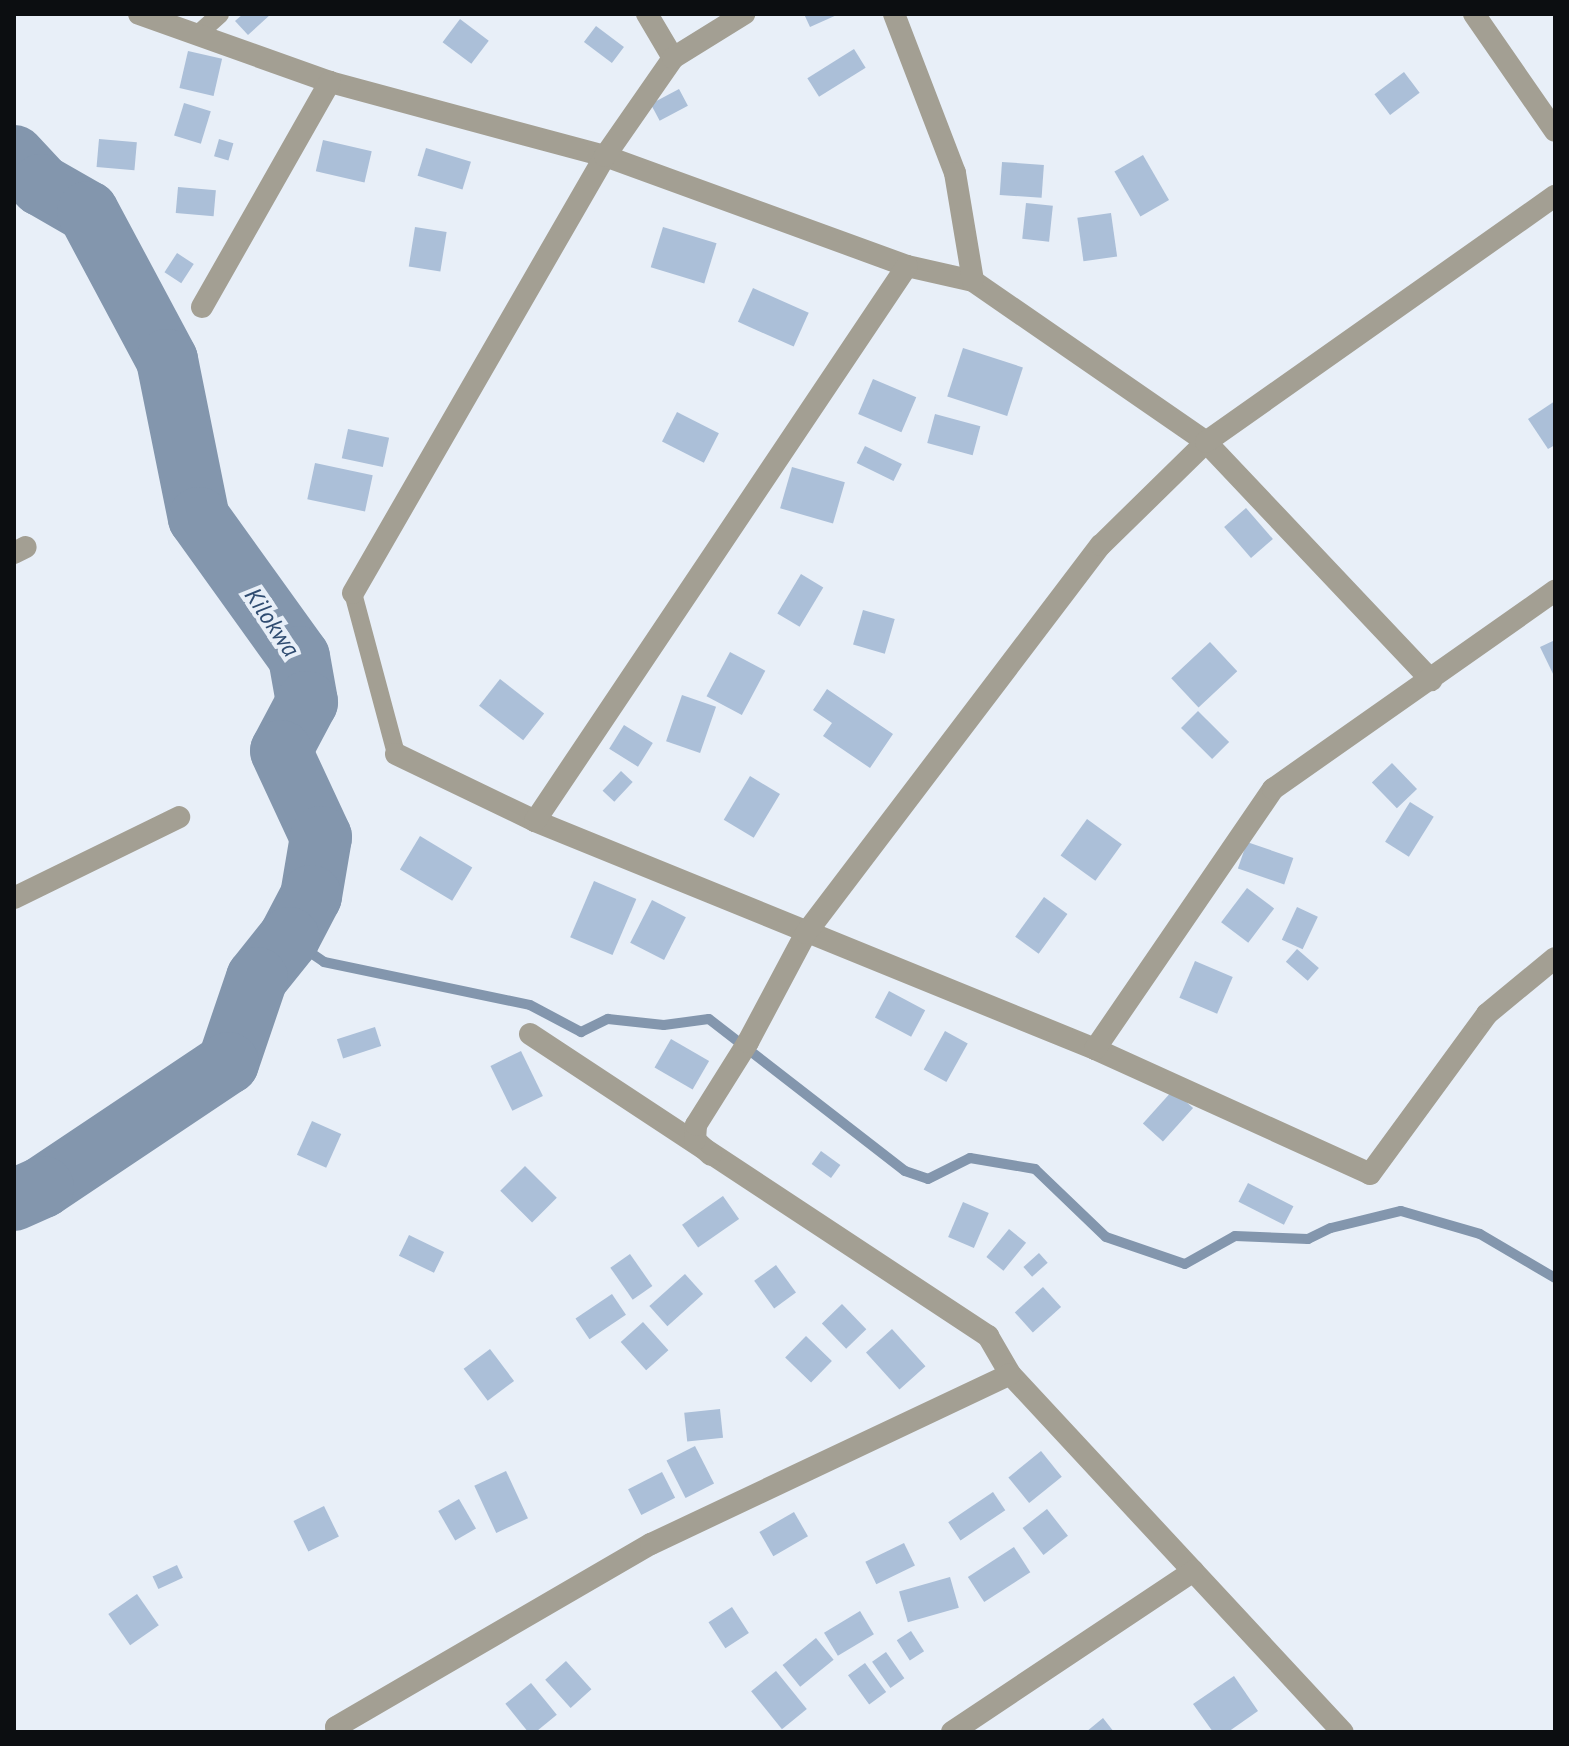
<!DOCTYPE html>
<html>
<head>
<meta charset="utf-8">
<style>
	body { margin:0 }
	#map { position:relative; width:1569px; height:1746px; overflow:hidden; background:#e8eff8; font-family:"PT Sans",sans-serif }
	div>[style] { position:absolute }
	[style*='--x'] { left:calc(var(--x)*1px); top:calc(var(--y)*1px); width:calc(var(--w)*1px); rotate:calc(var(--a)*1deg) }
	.stream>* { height:10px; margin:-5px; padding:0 5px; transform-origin:5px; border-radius:5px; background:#8396ad }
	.river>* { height:62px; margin:-31px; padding:0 31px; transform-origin:31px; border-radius:31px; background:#8396ad }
	.building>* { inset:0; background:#abbfd8; transform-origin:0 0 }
	.service>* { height:18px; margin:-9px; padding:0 9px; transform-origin:9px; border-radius:9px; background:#a39f93 }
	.minor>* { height:22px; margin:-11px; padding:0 11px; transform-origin:11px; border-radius:11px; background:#a39f93 }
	span { translate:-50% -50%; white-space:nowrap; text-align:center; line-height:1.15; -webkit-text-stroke:8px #e8eff8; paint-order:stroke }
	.water-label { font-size:24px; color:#2f4c71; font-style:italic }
	.frame { position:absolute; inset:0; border:16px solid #0c0e11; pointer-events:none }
</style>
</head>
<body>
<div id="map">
	<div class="stream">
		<i style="--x:289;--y:938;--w:42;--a:34.4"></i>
		<i style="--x:324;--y:962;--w:210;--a:11.8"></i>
		<i style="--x:530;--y:1005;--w:58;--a:27.9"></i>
		<i style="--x:581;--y:1032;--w:30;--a:-26"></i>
		<i style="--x:608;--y:1019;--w:56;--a:6.1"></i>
		<i style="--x:664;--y:1025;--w:45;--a:-7.6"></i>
		<i style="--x:709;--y:1019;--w:248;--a:37.8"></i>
		<i style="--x:905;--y:1171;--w:24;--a:19"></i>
		<i style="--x:928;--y:1179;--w:47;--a:-26.6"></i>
		<i style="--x:970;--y:1158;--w:66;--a:9.6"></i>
		<i style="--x:1035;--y:1169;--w:98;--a:43.8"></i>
		<i style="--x:1106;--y:1237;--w:83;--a:18.9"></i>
		<i style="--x:1185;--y:1264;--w:57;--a:-29.2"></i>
		<i style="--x:1235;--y:1236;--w:73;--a:2.4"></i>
		<i style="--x:1308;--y:1239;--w:25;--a:-26"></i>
		<i style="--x:1331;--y:1228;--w:72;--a:-13.7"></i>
		<i style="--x:1401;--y:1211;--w:82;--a:16.2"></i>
		<i style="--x:1480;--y:1234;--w:87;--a:30.4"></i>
	</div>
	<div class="river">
		<i style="--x:14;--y:156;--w:40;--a:47"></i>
		<i style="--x:41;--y:185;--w:54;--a:29.9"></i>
		<i style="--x:88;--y:212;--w:168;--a:61.9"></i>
		<i style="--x:167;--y:360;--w:161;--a:78.6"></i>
		<i style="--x:199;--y:518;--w:171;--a:54.3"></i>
		<i style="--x:299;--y:657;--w:46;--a:79.9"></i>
		<i style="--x:307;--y:702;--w:55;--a:118"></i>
		<i style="--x:281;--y:751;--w:95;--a:65.1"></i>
		<i style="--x:321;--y:837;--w:60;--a:99.6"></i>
		<i style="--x:311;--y:896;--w:47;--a:117.6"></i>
		<i style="--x:289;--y:938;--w:51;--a:128.7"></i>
		<i style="--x:257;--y:978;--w:90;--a:108.8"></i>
		<i style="--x:228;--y:1063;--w:223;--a:146.2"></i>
		<i style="--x:43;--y:1187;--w:32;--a:156"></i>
	</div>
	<div class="building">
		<i style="clip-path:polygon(243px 14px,271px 14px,248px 35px,235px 21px)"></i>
		<i style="clip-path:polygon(804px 14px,839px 14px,810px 27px)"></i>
		<i style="left:460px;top:19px;width:36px;height:29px;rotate:37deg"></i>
		<i style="left:596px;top:26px;width:35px;height:20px;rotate:37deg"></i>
		<i style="left:854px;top:49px;width:22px;height:55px;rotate:58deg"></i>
		<i style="left:188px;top:51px;width:35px;height:38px;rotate:13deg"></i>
		<i style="left:1404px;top:72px;width:26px;height:37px;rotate:53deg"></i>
		<i style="left:679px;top:89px;width:19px;height:32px;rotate:62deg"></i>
		<i style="left:184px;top:103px;width:28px;height:34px;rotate:17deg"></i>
		<i style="left:99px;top:139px;width:38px;height:28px;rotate:5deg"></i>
		<i style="left:219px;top:139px;width:15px;height:18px;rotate:16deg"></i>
		<i style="left:323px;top:140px;width:50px;height:32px;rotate:13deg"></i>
		<i style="left:426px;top:148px;width:47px;height:29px;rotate:17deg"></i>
		<i style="left:1143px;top:155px;width:52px;height:33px;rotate:60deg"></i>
		<i style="left:1002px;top:162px;width:42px;height:33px;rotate:4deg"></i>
		<i style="left:178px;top:187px;width:38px;height:26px;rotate:5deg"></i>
		<i style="left:1026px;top:203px;width:27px;height:36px;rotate:6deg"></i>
		<i style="left:1111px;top:213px;width:44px;height:34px;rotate:82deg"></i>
		<i style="left:415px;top:227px;width:32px;height:40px;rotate:9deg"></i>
		<i style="left:663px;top:227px;width:56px;height:42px;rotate:17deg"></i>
		<i style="left:177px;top:253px;width:20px;height:23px;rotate:33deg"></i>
		<i style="left:753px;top:288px;width:61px;height:37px;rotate:24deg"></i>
		<i style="left:963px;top:348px;width:63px;height:51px;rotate:18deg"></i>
		<i style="left:873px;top:379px;width:47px;height:38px;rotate:23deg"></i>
		<i style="clip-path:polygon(1555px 401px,1555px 445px,1548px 449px,1528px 419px)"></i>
		<i style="left:677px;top:412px;width:47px;height:33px;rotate:27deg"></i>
		<i style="left:935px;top:414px;width:47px;height:30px;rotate:15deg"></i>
		<i style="left:348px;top:429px;width:42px;height:30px;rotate:12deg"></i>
		<i style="left:865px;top:446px;width:41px;height:19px;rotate:26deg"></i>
		<i style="left:315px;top:463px;width:59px;height:37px;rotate:12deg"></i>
		<i style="left:792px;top:467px;width:55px;height:43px;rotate:16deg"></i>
		<i style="left:1246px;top:508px;width:41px;height:29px;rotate:49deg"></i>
		<i style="left:801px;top:574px;width:26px;height:46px;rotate:31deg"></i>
		<i style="left:863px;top:610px;width:33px;height:36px;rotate:16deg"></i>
		<i style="clip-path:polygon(1555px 640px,1555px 678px,1540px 647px)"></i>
		<i style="left:1210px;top:642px;width:40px;height:53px;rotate:47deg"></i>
		<i style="left:730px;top:652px;width:40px;height:50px;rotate:28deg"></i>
		<i style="left:500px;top:679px;width:56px;height:34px;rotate:38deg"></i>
		<i style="clip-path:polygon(827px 689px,893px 734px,870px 768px,823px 736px,832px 723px,813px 710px)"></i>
		<i style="left:682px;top:695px;width:36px;height:49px;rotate:19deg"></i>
		<i style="left:1198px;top:711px;width:44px;height:24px;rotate:45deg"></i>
		<i style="left:624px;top:725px;width:34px;height:28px;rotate:32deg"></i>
		<i style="left:1392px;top:763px;width:36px;height:28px;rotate:46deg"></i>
		<i style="left:621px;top:771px;width:16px;height:27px;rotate:43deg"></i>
		<i style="left:750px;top:776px;width:35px;height:51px;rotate:31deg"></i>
		<i style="left:1410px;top:802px;width:28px;height:47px;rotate:32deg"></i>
		<i style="left:1087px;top:819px;width:43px;height:45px;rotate:36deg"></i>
		<i style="left:420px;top:836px;width:61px;height:39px;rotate:31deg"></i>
		<i style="left:1247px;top:842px;width:49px;height:28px;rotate:19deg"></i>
		<i style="left:594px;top:881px;width:46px;height:61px;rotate:23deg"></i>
		<i style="left:1247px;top:888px;width:34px;height:43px;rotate:37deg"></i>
		<i style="left:1044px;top:897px;width:29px;height:49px;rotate:36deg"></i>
		<i style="left:652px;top:900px;width:38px;height:48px;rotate:27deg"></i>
		<i style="left:1297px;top:907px;width:23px;height:36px;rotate:25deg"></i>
		<i style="left:1297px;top:949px;width:29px;height:17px;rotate:41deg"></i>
		<i style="left:1195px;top:961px;width:41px;height:40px;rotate:23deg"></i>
		<i style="left:889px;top:991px;width:41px;height:30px;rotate:28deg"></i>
		<i style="left:375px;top:1027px;width:20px;height:40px;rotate:72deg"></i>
		<i style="left:945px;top:1031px;width:26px;height:44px;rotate:29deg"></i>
		<i style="left:671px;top:1039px;width:44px;height:33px;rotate:30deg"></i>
		<i style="left:521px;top:1051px;width:50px;height:34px;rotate:64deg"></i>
		<i style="left:1173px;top:1090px;width:27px;height:45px;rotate:42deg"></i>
		<i style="left:312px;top:1121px;width:32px;height:37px;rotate:24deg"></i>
		<i style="left:821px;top:1151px;width:24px;height:16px;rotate:36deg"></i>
		<i style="left:525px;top:1166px;width:45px;height:35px;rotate:45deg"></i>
		<i style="left:1248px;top:1183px;width:51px;height:21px;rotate:27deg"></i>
		<i style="left:723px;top:1196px;width:28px;height:50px;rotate:55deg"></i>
		<i style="left:963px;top:1202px;width:28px;height:38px;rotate:23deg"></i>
		<i style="left:1009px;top:1229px;width:22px;height:36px;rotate:39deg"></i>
		<i style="left:409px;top:1235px;width:39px;height:23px;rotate:26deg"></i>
		<i style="left:1039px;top:1253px;width:13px;height:21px;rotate:48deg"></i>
		<i style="left:630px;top:1254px;width:39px;height:24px;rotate:55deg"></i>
		<i style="left:776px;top:1265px;width:34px;height:27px;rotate:54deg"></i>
		<i style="left:685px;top:1274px;width:27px;height:48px;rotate:48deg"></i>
		<i style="left:1043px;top:1287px;width:27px;height:38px;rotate:48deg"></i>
		<i style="left:612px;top:1294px;width:25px;height:44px;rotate:56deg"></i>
		<i style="left:842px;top:1304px;width:35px;height:28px;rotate:46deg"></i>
		<i style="left:643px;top:1322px;width:38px;height:30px;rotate:48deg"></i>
		<i style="left:892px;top:1329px;width:50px;height:35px;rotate:48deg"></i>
		<i style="left:806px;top:1336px;width:36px;height:30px;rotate:44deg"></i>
		<i style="left:490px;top:1349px;width:40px;height:33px;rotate:53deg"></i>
		<i style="left:720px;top:1409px;width:29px;height:36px;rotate:84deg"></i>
		<i style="left:695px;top:1446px;width:42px;height:32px;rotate:63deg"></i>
		<i style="left:1041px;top:1451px;width:33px;height:42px;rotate:51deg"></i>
		<i style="left:506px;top:1471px;width:52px;height:35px;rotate:65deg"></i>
		<i style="left:662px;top:1472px;width:29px;height:38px;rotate:63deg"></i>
		<i style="left:993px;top:1492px;width:22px;height:54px;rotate:56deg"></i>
		<i style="left:459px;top:1499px;width:34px;height:24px;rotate:60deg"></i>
		<i style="left:324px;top:1506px;width:34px;height:34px;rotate:64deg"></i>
		<i style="left:1047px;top:1509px;width:34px;height:31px;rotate:52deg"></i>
		<i style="left:794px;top:1512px;width:28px;height:40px;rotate:60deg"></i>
		<i style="left:904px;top:1543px;width:25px;height:43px;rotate:64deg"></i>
		<i style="left:1014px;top:1547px;width:30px;height:55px;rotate:57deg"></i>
		<i style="left:177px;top:1565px;width:14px;height:27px;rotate:65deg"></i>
		<i style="left:950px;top:1577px;width:32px;height:53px;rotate:74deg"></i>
		<i style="left:137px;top:1594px;width:38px;height:35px;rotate:55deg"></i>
		<i style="left:732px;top:1607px;width:31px;height:28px;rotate:57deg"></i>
		<i style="left:860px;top:1611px;width:27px;height:42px;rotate:59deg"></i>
		<i style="left:911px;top:1631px;width:24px;height:17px;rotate:57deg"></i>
		<i style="left:816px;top:1638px;width:28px;height:43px;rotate:51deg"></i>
		<i style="left:886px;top:1652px;width:32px;height:17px;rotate:55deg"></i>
		<i style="left:566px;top:1661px;width:38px;height:28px;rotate:48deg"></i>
		<i style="left:865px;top:1663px;width:36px;height:21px;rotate:54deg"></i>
		<i style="left:776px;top:1671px;width:49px;height:32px;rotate:51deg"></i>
		<i style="clip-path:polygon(1234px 1676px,1258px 1711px,1228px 1732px,1213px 1732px,1193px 1704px)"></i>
		<i style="left:531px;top:1683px;width:41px;height:33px;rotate:51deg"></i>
		<i style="clip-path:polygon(1103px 1718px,1114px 1732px,1086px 1732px)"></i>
	</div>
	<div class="service">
		<i style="--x:197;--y:35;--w:31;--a:-42"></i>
		<i style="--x:353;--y:593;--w:167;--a:75"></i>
	</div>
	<div class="minor">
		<i style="--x:139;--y:14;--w:203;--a:19.6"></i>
		<i style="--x:330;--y:82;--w:285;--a:15.1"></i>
		<i style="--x:605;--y:156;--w:321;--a:20"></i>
		<i style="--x:907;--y:266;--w:68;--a:12.8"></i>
		<i style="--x:973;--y:281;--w:283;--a:34.6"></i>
		<i style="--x:1206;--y:442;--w:328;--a:46.6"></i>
		<i style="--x:647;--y:14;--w:51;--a:59.4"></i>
		<i style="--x:894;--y:14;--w:170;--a:69"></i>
		<i style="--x:955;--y:173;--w:109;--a:80.5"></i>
		<i style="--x:1474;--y:14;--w:142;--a:55.3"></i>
		<i style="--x:202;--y:307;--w:259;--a:-60.4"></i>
		<i style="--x:14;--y:553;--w:13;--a:-27"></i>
		<i style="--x:353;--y:593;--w:504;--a:-60.03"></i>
		<i style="--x:605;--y:156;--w:119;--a:-55.2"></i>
		<i style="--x:673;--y:58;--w:84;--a:-31.8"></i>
		<i style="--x:396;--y:754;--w:154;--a:25.7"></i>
		<i style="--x:535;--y:821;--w:605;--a:22.15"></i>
		<i style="--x:1095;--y:1049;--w:302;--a:24.4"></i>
		<i style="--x:1370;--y:1174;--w:198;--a:-53.8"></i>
		<i style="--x:1487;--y:1014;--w:88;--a:-39.5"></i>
		<i style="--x:535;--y:821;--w:668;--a:-56.17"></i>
		<i style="--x:14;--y:898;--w:184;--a:-26.1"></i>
		<i style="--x:530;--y:1034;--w:549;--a:33.4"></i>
		<i style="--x:988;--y:1336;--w:44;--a:59.9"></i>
		<i style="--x:1010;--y:1374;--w:489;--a:47.1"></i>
		<i style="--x:1095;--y:1049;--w:315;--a:-55.6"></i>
		<i style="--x:1273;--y:789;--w:345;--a:-35.1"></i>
		<i style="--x:711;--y:1155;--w:22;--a:-137"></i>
		<i style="--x:695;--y:1140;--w:15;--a:-86"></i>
		<i style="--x:696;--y:1125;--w:98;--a:-57.9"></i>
		<i style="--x:748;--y:1042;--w:123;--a:-62"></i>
		<i style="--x:806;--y:933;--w:487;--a:-52.8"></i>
		<i style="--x:1101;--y:545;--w:147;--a:-44.4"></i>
		<i style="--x:1206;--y:442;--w:427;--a:-35.2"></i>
		<i style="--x:340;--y:1732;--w:6;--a:-129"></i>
		<i style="--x:336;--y:1727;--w:364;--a:-30.2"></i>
		<i style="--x:651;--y:1544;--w:397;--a:-25.3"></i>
		<i style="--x:952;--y:1732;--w:290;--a:-33.7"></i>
	</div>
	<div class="water-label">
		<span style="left:272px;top:622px;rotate:56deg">Kilokwa</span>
	</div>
	<div class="frame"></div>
</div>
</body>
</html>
